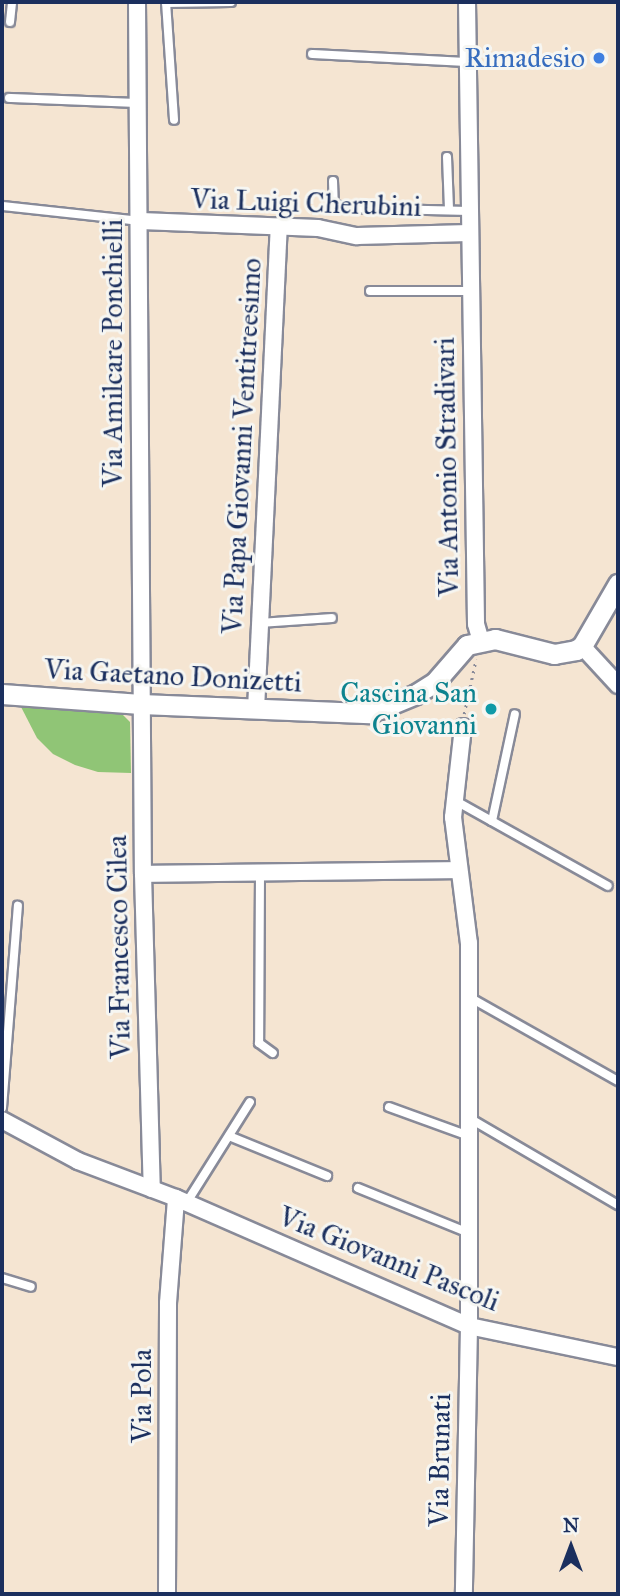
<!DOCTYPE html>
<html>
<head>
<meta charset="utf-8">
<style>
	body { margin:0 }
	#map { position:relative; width:620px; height:1596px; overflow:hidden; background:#f5e5d2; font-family:"IM FELL Great Primer",serif }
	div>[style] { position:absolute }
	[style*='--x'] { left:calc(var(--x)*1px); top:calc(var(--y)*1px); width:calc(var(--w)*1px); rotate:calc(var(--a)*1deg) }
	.green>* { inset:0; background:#90c576 }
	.path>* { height:2.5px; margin-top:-1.25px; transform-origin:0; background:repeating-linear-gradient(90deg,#888a98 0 2px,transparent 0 7px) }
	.roads { filter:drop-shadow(2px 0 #888a98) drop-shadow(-2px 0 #888a98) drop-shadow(0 2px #888a98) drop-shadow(0 -2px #888a98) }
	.service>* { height:8px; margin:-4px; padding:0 4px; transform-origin:4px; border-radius:4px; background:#fff }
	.minor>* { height:16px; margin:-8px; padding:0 8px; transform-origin:8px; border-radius:8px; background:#fff }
	.tertiary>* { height:19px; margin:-9.5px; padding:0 9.5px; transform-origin:9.5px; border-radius:9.5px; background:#fff }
	.dots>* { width:19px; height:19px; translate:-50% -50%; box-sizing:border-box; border:4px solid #f6f6f2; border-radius:50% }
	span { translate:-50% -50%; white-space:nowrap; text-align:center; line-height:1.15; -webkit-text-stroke:6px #f6f6f2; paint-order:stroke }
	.shop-label { font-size:28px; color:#366cbe }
	.right { translate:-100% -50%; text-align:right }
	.street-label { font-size:28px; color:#1b2f5e }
	.culture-label { font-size:28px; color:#0d838f }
	.frame { position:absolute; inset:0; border:4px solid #1b2f5e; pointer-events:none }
	.north { position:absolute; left:536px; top:1512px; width:70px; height:70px; -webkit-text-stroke:5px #f6f6f2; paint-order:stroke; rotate:0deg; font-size:19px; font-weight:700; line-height:28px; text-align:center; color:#1b2f5e }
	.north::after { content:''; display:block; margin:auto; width:24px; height:32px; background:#1b2f5e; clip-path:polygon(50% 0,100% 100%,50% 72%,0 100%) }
</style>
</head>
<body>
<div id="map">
	<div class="green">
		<i style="clip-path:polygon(19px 703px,118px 710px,130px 722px,131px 773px,98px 772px,75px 765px,53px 754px,37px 738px)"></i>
	</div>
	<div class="path">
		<i style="--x:464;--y:714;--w:56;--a:-77.7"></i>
		<i style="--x:396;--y:719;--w:52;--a:6.6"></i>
	</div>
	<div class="roads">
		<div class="service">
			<i style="--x:166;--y:2;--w:118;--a:86.1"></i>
			<i style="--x:166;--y:3;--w:65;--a:-0.9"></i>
			<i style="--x:10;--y:22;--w:20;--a:-84"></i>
			<i style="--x:312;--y:54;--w:155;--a:3"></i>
			<i style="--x:9;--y:98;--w:130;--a:2.2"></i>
			<i style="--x:447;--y:157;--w:53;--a:87.8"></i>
			<i style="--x:333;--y:181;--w:23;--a:88"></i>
			<i style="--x:334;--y:204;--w:11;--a:22"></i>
			<i style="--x:344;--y:208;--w:125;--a:1.4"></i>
			<i style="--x:2;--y:206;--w:140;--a:6.2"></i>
			<i style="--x:370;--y:291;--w:100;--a:0"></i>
			<i style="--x:260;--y:623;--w:72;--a:-4"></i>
			<i style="--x:454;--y:800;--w:176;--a:29.2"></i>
			<i style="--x:492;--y:821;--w:109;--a:-77.9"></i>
			<i style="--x:260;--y:873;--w:170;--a:90.3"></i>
			<i style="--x:259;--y:1043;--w:17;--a:36"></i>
			<i style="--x:469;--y:997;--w:171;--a:29.4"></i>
			<i style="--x:389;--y:1107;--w:85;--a:19.9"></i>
			<i style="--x:2;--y:1108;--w:203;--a:-85.5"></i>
			<i style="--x:469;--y:1118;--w:173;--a:30.3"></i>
			<i style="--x:229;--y:1136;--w:106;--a:22.2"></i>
			<i style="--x:358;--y:1188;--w:120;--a:22.1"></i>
			<i style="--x:187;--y:1202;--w:118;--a:-57.8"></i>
			<i style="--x:2;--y:1278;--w:30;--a:17"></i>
		</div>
		<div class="minor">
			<i style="--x:137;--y:2;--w:872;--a:89.61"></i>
			<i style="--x:143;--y:874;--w:315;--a:88.4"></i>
			<i style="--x:467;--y:2;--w:622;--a:89.17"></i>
			<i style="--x:476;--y:624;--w:18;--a:74"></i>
			<i style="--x:141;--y:221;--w:177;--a:2.3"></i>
			<i style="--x:318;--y:228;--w:40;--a:12"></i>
			<i style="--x:357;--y:236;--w:112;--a:-1.5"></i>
			<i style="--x:582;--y:646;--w:53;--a:47.3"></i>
			<i style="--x:256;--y:710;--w:484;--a:-87.3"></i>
			<i style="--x:463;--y:727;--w:91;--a:96.3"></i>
			<i style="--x:453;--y:817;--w:127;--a:82.8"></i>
			<i style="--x:469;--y:943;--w:383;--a:90"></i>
			<i style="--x:469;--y:1326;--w:268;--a:91.1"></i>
			<i style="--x:143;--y:874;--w:314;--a:-0.7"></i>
			<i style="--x:2;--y:1120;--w:86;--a:28.3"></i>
			<i style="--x:78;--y:1161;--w:105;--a:20.7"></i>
			<i style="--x:176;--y:1198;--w:320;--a:23.6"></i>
			<i style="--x:469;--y:1326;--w:152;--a:11.8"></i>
			<i style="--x:167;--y:1594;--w:291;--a:-89.8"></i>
			<i style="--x:168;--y:1303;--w:105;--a:-85.6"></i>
		</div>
		<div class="tertiary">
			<i style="--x:2;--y:694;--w:139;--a:4.1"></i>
			<i style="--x:141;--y:704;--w:229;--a:2.3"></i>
			<i style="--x:370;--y:713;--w:50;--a:-22.4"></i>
			<i style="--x:416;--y:694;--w:22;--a:-32"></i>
			<i style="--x:435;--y:682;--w:49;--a:-49.1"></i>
			<i style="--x:467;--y:645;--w:29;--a:-12"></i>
			<i style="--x:495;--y:639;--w:61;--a:14.3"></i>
			<i style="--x:554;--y:654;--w:22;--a:-10"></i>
			<i style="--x:576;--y:650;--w:7;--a:-34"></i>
			<i style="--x:582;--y:646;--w:72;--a:-59.9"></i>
		</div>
	</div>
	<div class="dots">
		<i style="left:599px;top:58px;background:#3f7fe0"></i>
		<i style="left:491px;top:709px;background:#0f9aa8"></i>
	</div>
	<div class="shop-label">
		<span class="right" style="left:585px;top:58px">Rimadesio</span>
	</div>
	<div class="street-label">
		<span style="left:306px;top:203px;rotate:2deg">Via Luigi Cherubini</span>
		<span style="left:113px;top:353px;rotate:-90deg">Via Amilcare Ponchielli</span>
		<span style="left:242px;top:446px;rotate:-87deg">Via Papa Giovanni Ventitreesimo</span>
		<span style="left:447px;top:467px;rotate:-91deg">Via Antonio Stradivari</span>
		<span style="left:173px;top:676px;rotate:3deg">Via Gaetano Donizetti</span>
		<span style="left:119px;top:947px;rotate:-91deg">Via Francesco Cilea</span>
		<span style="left:389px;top:1259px;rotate:22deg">Via Giovanni Pascoli</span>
		<span style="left:142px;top:1396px;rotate:-90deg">Via Pola</span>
		<span style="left:440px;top:1460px;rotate:-89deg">Via Brunati</span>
	</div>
	<div class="culture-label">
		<span class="right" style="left:477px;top:709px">Cascina San<br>Giovanni</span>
	</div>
	<div class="frame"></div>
	<div class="north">N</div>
</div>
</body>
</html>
